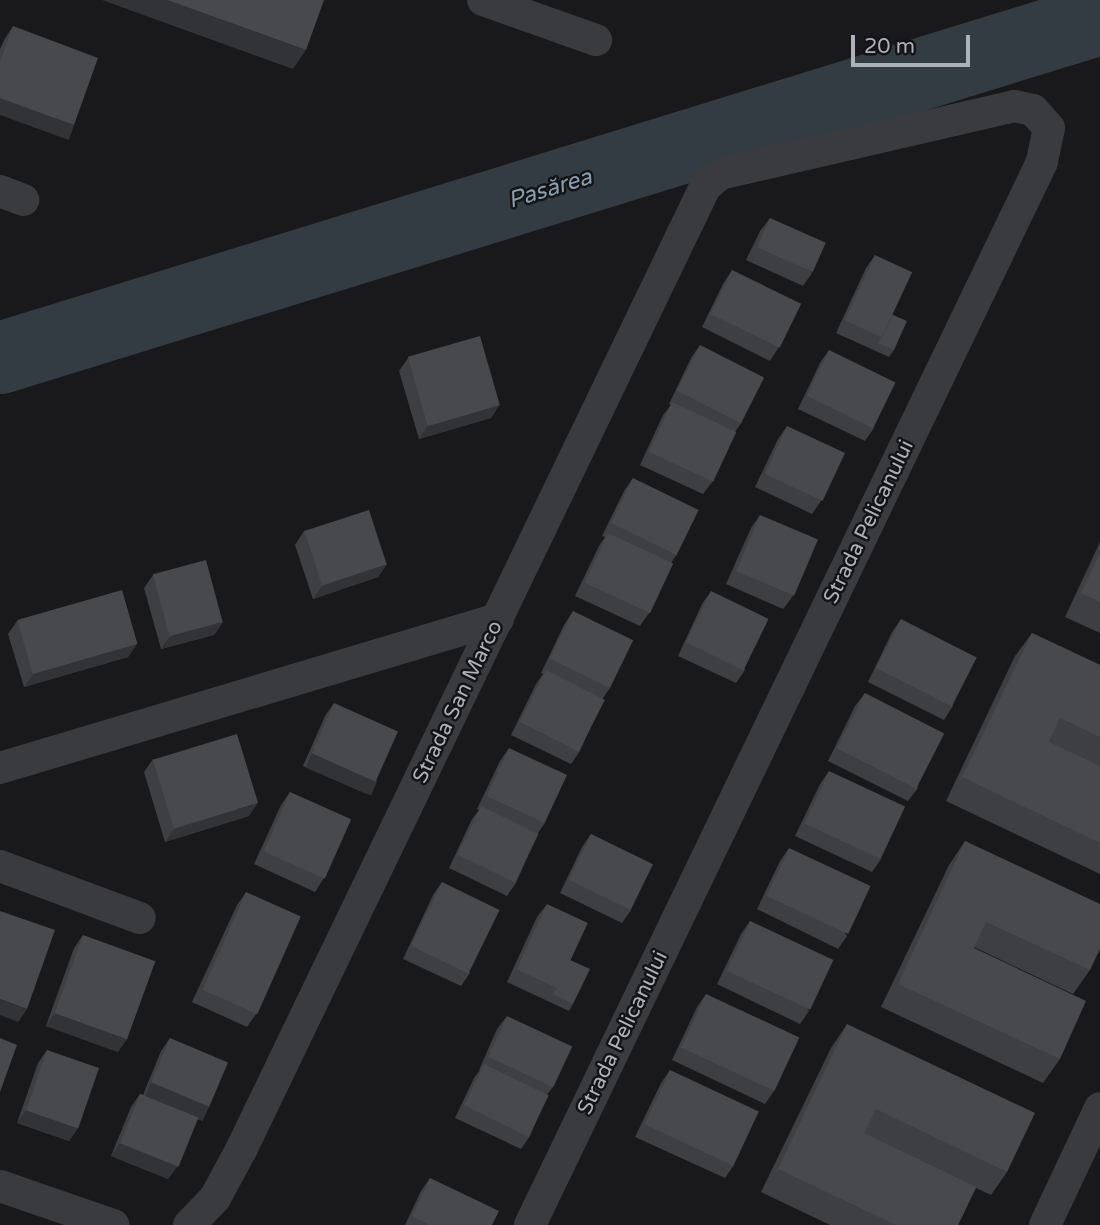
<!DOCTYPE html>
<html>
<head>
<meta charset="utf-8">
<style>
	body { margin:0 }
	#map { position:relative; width:1100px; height:1225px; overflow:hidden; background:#19191b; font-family:"Varela Round",sans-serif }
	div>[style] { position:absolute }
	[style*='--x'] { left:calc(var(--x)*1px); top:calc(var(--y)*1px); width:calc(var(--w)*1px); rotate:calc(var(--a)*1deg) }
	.river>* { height:72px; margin:-36px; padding:0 36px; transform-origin:36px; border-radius:36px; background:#343c43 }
	.street>* { height:32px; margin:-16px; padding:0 16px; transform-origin:16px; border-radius:16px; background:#3a3b3f }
	.wall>* { inset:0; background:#3e3f42 }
	.shaded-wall>* { inset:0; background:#323336; transform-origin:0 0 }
	.building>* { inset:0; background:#48494d; transform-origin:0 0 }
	span { translate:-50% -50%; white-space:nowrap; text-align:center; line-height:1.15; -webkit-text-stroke:5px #141416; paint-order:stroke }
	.street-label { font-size:21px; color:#adb1b9 }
	.water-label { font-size:23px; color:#889db0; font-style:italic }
	.scale { position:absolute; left:851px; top:35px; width:119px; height:32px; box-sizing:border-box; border:4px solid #adb1b9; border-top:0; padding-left:9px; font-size:21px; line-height:24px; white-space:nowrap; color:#adb1b9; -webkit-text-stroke:5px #141416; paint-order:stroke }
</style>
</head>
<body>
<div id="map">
	<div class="river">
		<i style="--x:0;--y:358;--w:1151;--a:-17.13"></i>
	</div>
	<div class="street">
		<i style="--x:483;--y:0;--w:120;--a:19.5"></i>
		<i style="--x:0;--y:191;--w:25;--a:21"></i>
		<i style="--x:0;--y:768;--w:520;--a:-16.66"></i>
		<i style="--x:0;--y:866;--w:149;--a:20.4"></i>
		<i style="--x:0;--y:1186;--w:120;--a:19"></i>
		<i style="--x:189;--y:1225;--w:37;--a:-46"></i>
		<i style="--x:215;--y:1198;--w:55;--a:-61.6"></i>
		<i style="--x:241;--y:1150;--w:1069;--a:-64.27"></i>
		<i style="--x:705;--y:187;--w:20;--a:-41"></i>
		<i style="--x:720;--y:174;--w:302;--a:-13"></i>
		<i style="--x:1014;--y:106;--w:19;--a:12"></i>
		<i style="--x:1033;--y:110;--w:24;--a:48"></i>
		<i style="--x:1049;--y:128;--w:35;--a:102"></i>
		<i style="--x:1042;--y:162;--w:1180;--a:115.72"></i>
		<i style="--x:1045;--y:1225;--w:129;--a:-64.8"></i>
	</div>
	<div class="wall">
		<i style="clip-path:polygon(13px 26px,65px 138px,0 114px,0 49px,4px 40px)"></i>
		<i style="clip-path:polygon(770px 218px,812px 273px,803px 286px,746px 260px,760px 231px)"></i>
		<i style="clip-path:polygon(875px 255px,893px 315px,894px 350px,889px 357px,836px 333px,866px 268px)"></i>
		<i style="clip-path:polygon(732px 270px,779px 347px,770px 361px,702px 327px,723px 284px)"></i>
		<i style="clip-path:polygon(700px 345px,742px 422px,735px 432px,713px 481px,703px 494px,640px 465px,663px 415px,671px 405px,669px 404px,691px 358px)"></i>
		<i style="clip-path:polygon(829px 350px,874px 428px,865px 441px,798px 409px,820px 363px)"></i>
		<i style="clip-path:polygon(408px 358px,491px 418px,419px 439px,399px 371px)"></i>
		<i style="clip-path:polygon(787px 426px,821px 501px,812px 514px,755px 487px,778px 439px)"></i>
		<i style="clip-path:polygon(633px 478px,677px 554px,671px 563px,649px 613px,640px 626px,575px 596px,599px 546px,605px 537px,602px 536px,624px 491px)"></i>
		<i style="clip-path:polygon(760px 515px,793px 596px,783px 609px,726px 584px,751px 528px)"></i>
		<i style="clip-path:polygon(304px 531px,387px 564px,378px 577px,313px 599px,295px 545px)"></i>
		<i style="clip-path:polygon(1100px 542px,1100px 633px,1065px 617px)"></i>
		<i style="clip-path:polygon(153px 575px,223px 622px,214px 635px,161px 649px,144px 588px)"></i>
		<i style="clip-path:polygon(711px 591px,745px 670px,736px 683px,678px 656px,702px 604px)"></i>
		<i style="clip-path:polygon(573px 611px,610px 688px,603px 698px,580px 751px,571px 764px,511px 735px,536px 684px,543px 674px,541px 673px,564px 625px)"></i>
		<i style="clip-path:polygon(901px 619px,953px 706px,944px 720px,868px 682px,892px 632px)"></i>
		<i style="clip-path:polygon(17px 621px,137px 644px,128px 657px,24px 687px,8px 634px)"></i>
		<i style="clip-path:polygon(1032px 633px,1100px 665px,1100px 874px,946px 801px,1015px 656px)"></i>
		<i style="clip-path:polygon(865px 693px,918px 788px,908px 801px,828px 761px,855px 706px)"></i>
		<i style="clip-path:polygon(334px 703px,367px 794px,303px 766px,325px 716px)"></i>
		<i style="clip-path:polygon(509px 748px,545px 823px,538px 833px,516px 883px,507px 896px,449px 868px,472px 819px,479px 810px,477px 809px,500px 761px)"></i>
		<i style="clip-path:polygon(153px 759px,249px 816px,165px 842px,144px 772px)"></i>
		<i style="clip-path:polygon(829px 771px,881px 859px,872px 872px,795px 836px,820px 784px)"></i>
		<i style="clip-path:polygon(290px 792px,324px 878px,315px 892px,254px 864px,281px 805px)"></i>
		<i style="clip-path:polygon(591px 834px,631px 910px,622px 923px,560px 893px,582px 847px)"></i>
		<i style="clip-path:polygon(965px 841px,1090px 970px,1073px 994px,974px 947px,974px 948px,1060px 1059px,1043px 1083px,881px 1007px,949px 865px)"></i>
		<i style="clip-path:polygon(789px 848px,847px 936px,838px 949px,757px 909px,780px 861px)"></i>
		<i style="clip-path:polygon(442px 882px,470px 973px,461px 986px,403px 959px,433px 895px)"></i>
		<i style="clip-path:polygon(246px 892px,256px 1014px,247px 1027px,192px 1002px,237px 905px)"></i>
		<i style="clip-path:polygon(547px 904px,573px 1004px,569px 1011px,507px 982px,537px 917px)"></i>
		<i style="clip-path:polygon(750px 921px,809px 1011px,800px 1024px,717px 984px,741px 934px)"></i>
		<i style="clip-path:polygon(83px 935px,118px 1052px,46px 1026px,74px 948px)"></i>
		<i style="clip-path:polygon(706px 994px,774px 1091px,765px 1104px,672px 1060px,697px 1007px)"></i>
		<i style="clip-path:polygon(507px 1016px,553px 1087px,547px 1095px,530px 1136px,521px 1149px,455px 1118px,474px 1078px,480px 1070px,479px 1070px,497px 1029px)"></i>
		<i style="clip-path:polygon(847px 1024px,1007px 1172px,991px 1195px,976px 1188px,958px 1225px,830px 1225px,761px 1192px,831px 1048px)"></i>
		<i style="clip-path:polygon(170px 1038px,209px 1107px,200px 1120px,197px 1119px,168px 1179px,111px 1156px,131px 1107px,140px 1094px,143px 1095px,161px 1051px)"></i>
		<i style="clip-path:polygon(47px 1050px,78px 1128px,69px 1141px,17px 1123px,38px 1063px)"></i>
		<i style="clip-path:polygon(670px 1070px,734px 1165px,725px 1178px,635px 1137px,661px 1083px)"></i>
		<i style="clip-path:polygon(430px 1178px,492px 1225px,405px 1225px,421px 1191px)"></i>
	</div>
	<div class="shaded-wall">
		<i style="clip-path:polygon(102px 0,167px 0,306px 50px,293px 69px)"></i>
		<i style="left:0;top:98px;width:79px;height:16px;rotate:20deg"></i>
		<i style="clip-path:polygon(500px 405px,491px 418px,419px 439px,428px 426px)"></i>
		<i style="clip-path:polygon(387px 564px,378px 577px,313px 599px,322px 586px)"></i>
		<i style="clip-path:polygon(223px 622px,214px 635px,161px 649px,170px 636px)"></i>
		<i style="clip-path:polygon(137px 644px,128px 657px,24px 687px,33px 674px)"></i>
		<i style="left:312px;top:753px;width:71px;height:16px;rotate:23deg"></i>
		<i style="clip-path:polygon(258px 803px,249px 816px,165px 842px,174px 829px)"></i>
		<i style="clip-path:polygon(0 999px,27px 1009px,18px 1022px,0 1015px)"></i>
		<i style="clip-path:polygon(55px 1013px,128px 1038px,118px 1052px,46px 1026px)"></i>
		<i style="left:151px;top:1082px;width:63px;height:16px;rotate:23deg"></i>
		<i style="clip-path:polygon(26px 1110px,78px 1128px,69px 1141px,17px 1123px)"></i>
		<i style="clip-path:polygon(120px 1143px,178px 1166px,168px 1179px,111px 1156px)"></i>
	</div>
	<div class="building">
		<i style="clip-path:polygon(167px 0,324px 0,306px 50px)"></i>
		<i style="clip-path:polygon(13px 26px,98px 58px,74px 125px,0 98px,0 62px)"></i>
		<i style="left:770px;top:218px;width:61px;height:32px;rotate:24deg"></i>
		<i style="left:875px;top:255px;width:41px;height:72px;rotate:25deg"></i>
		<i style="left:732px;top:270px;width:77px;height:49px;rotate:26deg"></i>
		<i style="clip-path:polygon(893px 315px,907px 321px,894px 350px,878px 343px,883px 336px)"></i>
		<i style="left:480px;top:336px;width:72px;height:75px;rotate:74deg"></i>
		<i style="left:700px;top:345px;width:72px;height:51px;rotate:27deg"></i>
		<i style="left:829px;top:350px;width:74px;height:51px;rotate:26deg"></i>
		<i style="left:672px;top:402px;width:71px;height:55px;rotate:25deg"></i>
		<i style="left:787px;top:426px;width:64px;height:53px;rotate:25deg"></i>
		<i style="left:633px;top:478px;width:73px;height:50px;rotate:26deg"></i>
		<i style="left:369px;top:510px;width:57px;height:68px;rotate:72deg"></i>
		<i style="left:760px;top:515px;width:63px;height:61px;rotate:23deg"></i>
		<i style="left:608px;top:533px;width:72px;height:55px;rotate:25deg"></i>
		<i style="clip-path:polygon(1100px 553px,1100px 602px,1081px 593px)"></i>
		<i style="left:206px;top:560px;width:64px;height:55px;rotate:75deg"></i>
		<i style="left:122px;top:590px;width:56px;height:109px;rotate:74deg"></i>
		<i style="left:711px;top:591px;width:64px;height:57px;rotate:26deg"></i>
		<i style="left:573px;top:611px;width:67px;height:53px;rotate:26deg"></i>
		<i style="left:901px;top:619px;width:85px;height:55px;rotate:27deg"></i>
		<i style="clip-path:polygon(1032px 633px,1100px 665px,1100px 737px,1060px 718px,1049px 742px,1100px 766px,1100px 843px,962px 777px)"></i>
		<i style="left:546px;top:670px;width:66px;height:58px;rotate:27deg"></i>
		<i style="left:865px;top:693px;width:89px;height:62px;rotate:27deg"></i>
		<i style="left:334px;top:703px;width:70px;height:55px;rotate:24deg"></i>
		<i style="left:237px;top:734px;width:72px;height:88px;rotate:73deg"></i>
		<i style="left:509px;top:748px;width:64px;height:53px;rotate:25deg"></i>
		<i style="left:829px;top:771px;width:84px;height:58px;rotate:25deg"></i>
		<i style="left:290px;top:792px;width:67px;height:65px;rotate:24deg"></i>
		<i style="left:481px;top:806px;width:64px;height:54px;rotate:26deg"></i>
		<i style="left:591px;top:834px;width:69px;height:51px;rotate:26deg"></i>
		<i style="clip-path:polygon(965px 841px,1100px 904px,1100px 949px,1090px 970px,986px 922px,974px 948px,1086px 1001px,1060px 1059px,898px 984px)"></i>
		<i style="left:789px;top:848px;width:90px;height:53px;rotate:25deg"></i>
		<i style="left:442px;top:882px;width:64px;height:71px;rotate:26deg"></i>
		<i style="left:246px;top:892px;width:60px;height:107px;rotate:24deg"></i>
		<i style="left:547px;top:904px;width:45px;height:72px;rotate:25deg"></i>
		<i style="clip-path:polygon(0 911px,55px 930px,27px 1009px,0 999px)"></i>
		<i style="left:750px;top:921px;width:92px;height:55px;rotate:25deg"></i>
		<i style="left:83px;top:935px;width:77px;height:83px;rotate:20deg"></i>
		<i style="clip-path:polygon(570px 960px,590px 969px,573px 1004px,553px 994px,557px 988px)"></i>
		<i style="left:706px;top:994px;width:103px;height:59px;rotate:25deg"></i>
		<i style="left:507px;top:1016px;width:72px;height:45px;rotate:25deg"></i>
		<i style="clip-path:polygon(847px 1024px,1035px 1113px,1007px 1172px,876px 1109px,864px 1133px,976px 1187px,958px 1225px,896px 1225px,778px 1169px)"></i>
		<i style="clip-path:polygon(0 1038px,17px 1045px,0 1092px)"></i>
		<i style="left:170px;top:1038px;width:63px;height:48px;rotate:23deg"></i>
		<i style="left:47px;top:1050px;width:55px;height:64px;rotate:19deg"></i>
		<i style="left:484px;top:1064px;width:72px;height:46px;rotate:26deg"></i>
		<i style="left:670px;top:1070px;width:98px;height:60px;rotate:25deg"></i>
		<i style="left:140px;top:1094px;width:63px;height:53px;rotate:22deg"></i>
		<i style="clip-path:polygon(430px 1178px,499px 1211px,492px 1225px,430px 1225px,412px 1216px)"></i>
	</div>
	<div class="street-label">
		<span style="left:869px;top:522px;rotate:-64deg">Strada Pelicanului</span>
		<span style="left:458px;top:702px;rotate:-64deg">Strada San Marco</span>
		<span style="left:623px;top:1033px;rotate:-64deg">Strada Pelicanului</span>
	</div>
	<div class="water-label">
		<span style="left:550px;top:189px;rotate:-17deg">Pasărea</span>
	</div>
	<div class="scale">20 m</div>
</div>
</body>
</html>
